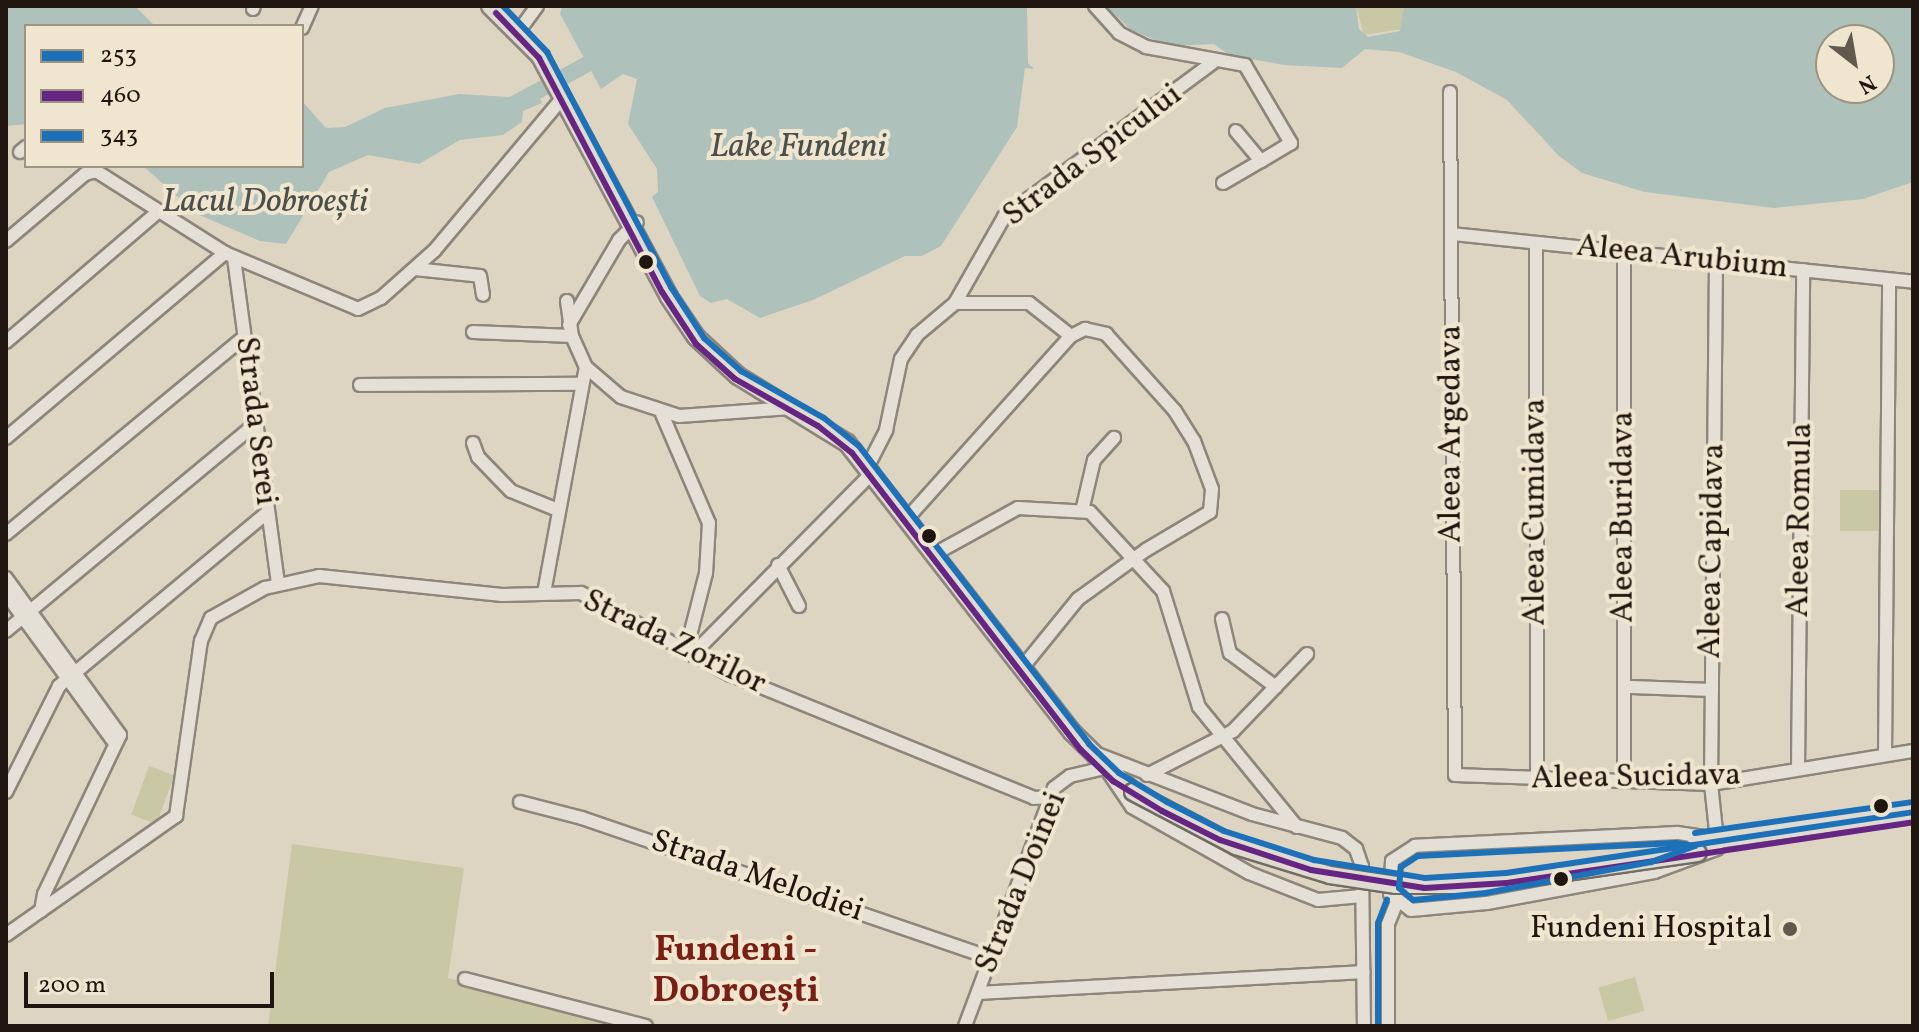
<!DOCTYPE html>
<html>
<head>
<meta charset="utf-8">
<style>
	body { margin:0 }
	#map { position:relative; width:1919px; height:1032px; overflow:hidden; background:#ddd5c2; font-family:Vollkorn,serif }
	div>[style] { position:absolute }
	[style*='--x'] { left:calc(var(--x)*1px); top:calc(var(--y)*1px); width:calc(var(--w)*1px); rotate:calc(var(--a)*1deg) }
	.green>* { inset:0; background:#c9c8a4; transform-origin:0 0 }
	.water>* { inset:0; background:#aec1bb }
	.river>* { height:16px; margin:-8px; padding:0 8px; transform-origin:8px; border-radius:8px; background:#aec1bb }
	.roads { filter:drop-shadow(2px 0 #8c867b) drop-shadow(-2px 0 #8c867b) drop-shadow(0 2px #8c867b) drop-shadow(0 -2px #8c867b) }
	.minor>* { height:12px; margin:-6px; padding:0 6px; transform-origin:6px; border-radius:6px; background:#e5e0d6 }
	.major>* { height:16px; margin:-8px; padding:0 8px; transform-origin:8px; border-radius:8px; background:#e0dbd0 }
	.bridges { filter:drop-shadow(2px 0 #726c63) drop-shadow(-2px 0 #726c63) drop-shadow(0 2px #726c63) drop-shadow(0 -2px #726c63) }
	.major-bridge>* { height:16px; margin:-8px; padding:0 8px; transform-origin:8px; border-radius:8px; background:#e0dbd0 }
	.bus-1>* { height:6px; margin:-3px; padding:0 3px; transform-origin:3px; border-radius:3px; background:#1d71b8 }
	.bus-2>* { height:6px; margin:-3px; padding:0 3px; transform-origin:3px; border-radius:3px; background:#662483 }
	.bus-3>* { height:6px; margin:-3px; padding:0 3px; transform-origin:3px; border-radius:3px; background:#1d71b8 }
	.dots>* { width:22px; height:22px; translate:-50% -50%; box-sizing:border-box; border:4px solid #f0e6d0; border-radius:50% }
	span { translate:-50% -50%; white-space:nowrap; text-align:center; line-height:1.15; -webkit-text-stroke:8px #f0e6d0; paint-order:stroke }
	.street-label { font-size:32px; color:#20160f }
	.poi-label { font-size:32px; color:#20160f }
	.right { translate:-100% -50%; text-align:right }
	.water-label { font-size:34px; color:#4b4f4a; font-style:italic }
	.quarter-label { font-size:36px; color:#7a1f14; font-weight:700 }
	.frame { position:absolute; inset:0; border:8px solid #20160f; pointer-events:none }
	.legend { position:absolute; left:24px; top:24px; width:280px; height:144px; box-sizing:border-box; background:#f0e6d0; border:2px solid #9d9383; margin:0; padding:10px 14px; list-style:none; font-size:24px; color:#20160f }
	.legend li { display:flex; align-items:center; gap:16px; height:40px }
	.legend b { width:40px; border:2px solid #9d9383 }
	.north { position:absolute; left:1815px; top:24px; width:80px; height:80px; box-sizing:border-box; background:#f0e6d0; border:2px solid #9d9383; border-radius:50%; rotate:149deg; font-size:22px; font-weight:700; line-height:32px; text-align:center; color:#20160f }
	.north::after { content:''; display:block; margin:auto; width:28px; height:36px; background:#62594e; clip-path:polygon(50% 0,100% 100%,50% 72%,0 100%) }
	.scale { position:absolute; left:24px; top:972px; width:250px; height:36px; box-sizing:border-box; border:4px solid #20160f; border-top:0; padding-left:10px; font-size:24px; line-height:28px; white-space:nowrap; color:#20160f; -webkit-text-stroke:6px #f0e6d0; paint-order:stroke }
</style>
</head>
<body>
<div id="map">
	<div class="green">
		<i style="clip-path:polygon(1356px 6px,1404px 6px,1402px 29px,1364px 35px)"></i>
		<i style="left:1840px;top:490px;width:41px;height:41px"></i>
		<i style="left:149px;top:766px;width:27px;height:52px;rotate:20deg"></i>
		<i style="clip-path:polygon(292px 844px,464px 868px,448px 978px,631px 1026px,268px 1026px)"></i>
		<i style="left:1635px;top:977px;width:35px;height:38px;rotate:74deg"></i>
	</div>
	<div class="water">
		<i style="clip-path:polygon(6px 6px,135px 6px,155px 26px,26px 26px,26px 124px,6px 126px)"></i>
		<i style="clip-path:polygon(562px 6px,1027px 6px,1028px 63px,1034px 69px,1025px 68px,1017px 127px,941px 246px,922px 256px,905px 256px,813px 300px,760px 318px,727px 299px,711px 303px,700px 296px,652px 197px,658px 192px,657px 169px,628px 124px,637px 79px,623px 74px,601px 89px,560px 14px)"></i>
		<i style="clip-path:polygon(evenodd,1106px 6px,1356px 6px,1359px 29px,1368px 37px,1400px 31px,1404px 6px,1913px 6px,1913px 182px,1863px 199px,1774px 208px,1645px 192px,1582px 173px,1559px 156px,1507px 100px,1456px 72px,1399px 52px,1365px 49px,1342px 68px,1284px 65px,1229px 55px,1214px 44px,1169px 46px,1130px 29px,1106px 6px,1831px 40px,1879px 40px,1879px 88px,1831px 88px,1831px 40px)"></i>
		<i style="clip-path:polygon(536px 87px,542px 103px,523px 111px,522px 122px,503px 135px,460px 140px,419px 164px,368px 155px,329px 172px,286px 244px,260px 241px,197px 214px,143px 166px,302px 166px,302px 101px,326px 128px,345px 127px,385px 108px,459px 94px,509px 97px)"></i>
	</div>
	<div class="river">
		<i style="--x:519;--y:101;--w:97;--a:-28.4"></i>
	</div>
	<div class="roads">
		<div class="minor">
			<i style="--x:1095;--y:6;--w:36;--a:48"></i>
			<i style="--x:1119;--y:33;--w:30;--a:27"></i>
			<i style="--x:1146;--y:47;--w:101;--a:10.3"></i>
			<i style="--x:1245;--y:65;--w:91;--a:59.5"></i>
			<i style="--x:1291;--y:143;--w:35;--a:149"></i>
			<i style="--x:1261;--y:161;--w:39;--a:-130"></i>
			<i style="--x:253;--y:9;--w:3;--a:-72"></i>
			<i style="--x:524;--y:24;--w:22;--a:-54"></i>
			<i style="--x:302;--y:28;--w:24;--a:-66"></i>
			<i style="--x:1450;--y:92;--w:683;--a:89.58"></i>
			<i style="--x:1455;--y:775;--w:256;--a:2"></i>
			<i style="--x:1711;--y:784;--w:205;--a:-9.3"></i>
			<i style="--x:20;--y:152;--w:8;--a:-40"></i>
			<i style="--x:96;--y:171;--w:153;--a:32.4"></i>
			<i style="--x:225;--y:253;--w:144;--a:22.8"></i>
			<i style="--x:358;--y:309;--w:25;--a:-26"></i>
			<i style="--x:381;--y:298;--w:71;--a:-41.6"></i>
			<i style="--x:434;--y:251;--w:201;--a:-50"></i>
			<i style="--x:1223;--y:183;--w:44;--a:-30.1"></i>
			<i style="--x:1452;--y:234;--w:463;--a:5.9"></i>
			<i style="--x:6;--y:241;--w:104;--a:-40.3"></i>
			<i style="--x:85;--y:174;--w:11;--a:-15"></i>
			<i style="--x:1536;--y:243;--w:538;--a:89.89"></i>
			<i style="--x:1624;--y:252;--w:530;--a:90"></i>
			<i style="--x:234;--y:258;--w:329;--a:82.3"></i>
			<i style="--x:1716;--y:262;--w:522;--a:90.55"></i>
			<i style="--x:1711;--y:784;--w:56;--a:83.9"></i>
			<i style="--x:415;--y:269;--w:65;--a:6.1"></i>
			<i style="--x:480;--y:276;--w:19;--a:81"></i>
			<i style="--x:567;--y:301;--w:35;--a:82"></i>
			<i style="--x:572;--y:336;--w:34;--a:66"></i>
			<i style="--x:586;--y:367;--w:46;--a:40.6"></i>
			<i style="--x:621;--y:397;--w:61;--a:18.1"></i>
			<i style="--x:679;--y:416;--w:112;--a:-4.1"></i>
			<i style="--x:955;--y:303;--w:74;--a:0"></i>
			<i style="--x:1029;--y:303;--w:53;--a:38.2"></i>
			<i style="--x:569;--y:325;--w:99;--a:-59.5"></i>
			<i style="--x:619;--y:240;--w:25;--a:-45"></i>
			<i style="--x:473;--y:332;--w:99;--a:2.3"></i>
			<i style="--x:6;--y:342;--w:201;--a:-40.6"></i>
			<i style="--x:360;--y:385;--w:220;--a:-0.3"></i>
			<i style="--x:662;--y:414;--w:119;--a:66.7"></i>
			<i style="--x:709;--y:523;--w:50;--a:93.4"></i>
			<i style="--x:706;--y:573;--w:81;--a:104.4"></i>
			<i style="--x:6;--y:438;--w:287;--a:-40.2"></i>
			<i style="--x:473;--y:443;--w:15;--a:70"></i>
			<i style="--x:478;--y:457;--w:47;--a:45.9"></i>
			<i style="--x:511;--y:491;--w:51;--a:22"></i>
			<i style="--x:871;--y:460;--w:34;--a:-63"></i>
			<i style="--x:886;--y:430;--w:73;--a:-78.1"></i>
			<i style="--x:901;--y:359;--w:29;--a:-56"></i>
			<i style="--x:917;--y:335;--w:50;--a:-40.1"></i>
			<i style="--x:955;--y:303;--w:99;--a:-60.3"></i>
			<i style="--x:1004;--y:217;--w:259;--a:-36.5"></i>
			<i style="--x:1082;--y:511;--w:52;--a:-76.8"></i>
			<i style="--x:1094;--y:460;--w:30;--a:-48"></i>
			<i style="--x:912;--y:513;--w:238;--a:-48.1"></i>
			<i style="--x:1071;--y:336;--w:16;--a:-27"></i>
			<i style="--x:1085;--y:329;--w:22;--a:13"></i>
			<i style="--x:1106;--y:334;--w:103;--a:48.1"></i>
			<i style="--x:1175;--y:411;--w:36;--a:58"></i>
			<i style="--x:1194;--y:441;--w:51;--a:69.4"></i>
			<i style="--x:1212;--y:489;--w:23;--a:95"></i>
			<i style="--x:1210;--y:512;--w:74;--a:149.3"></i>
			<i style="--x:1146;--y:550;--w:84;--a:144.2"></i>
			<i style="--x:1078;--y:599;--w:82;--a:129.1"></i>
			<i style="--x:6;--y:534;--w:309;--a:-39.6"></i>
			<i style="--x:940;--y:551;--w:89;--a:-28.9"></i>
			<i style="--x:1018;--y:508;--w:72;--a:3.2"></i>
			<i style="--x:1090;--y:512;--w:108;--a:47.3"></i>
			<i style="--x:1163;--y:591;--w:121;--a:72.8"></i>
			<i style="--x:1199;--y:707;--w:155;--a:50.8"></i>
			<i style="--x:778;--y:565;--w:46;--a:62.9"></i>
			<i style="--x:6;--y:578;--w:194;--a:54"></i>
			<i style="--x:120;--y:735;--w:176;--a:115.5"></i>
			<i style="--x:44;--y:894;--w:17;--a:100"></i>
			<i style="--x:544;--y:593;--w:230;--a:-79.5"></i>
			<i style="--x:6;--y:594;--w:182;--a:53.9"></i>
			<i style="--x:1222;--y:619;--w:35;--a:77"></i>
			<i style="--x:1230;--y:653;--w:57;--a:36.5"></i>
			<i style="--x:6;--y:631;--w:322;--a:-39.7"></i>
			<i style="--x:692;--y:655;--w:257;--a:-45.3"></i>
			<i style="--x:1631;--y:687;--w:81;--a:2.1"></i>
			<i style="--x:1100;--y:755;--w:163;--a:21.2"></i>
			<i style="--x:1252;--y:814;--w:93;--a:14.9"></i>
			<i style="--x:1342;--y:838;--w:18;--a:38"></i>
			<i style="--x:1356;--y:849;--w:18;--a:71"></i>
			<i style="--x:1362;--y:866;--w:160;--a:89.3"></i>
			<i style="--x:1885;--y:755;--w:475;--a:-89.5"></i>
			<i style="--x:1798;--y:769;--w:499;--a:-89.4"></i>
			<i style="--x:1109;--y:773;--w:41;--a:55.9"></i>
			<i style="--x:1132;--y:807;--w:134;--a:29.4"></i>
			<i style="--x:1249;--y:873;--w:74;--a:21.4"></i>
			<i style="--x:1318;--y:900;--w:44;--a:-5.2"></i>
			<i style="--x:1147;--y:775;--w:97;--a:-27.1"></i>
			<i style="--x:1233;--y:731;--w:107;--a:-46.1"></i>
			<i style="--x:6;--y:792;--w:119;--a:-63.4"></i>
			<i style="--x:59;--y:686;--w:271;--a:-39.8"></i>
			<i style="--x:520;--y:802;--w:64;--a:14.5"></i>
			<i style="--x:582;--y:818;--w:433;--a:18.9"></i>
			<i style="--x:1710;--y:838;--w:33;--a:-171"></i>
			<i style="--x:1677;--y:833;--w:262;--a:177.2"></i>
			<i style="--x:1415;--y:846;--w:27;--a:147"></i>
			<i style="--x:1392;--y:861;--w:33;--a:93"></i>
			<i style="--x:1390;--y:894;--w:26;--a:37"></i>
			<i style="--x:1411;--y:910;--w:76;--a:-5.3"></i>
			<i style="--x:1487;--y:903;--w:170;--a:-10.5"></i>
			<i style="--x:1654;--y:872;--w:67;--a:-20.1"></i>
			<i style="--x:6;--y:935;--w:208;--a:-35"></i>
			<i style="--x:176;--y:816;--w:177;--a:-81.9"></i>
			<i style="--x:201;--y:641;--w:25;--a:-67"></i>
			<i style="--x:211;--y:618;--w:62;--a:-29.1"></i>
			<i style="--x:265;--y:588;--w:55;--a:-12.5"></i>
			<i style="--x:319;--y:576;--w:184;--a:5.9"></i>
			<i style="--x:502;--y:595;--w:79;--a:-1.5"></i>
			<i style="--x:581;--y:593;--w:169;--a:28.7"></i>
			<i style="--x:729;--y:674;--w:329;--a:22.1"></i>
			<i style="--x:1034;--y:798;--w:17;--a:-3"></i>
			<i style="--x:465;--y:979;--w:187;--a:14.6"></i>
			<i style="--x:979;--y:993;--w:385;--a:-3.1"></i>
			<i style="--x:965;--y:1026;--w:254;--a:-69.5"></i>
			<i style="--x:1054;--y:788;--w:20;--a:-37"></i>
			<i style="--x:1070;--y:776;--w:35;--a:-13"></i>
			<i style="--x:1388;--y:1026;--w:102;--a:-90"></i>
			<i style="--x:1388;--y:924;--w:22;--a:-68"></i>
		</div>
		<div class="major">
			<i style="--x:490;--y:6;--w:71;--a:45"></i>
			<i style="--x:540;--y:56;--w:273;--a:61.8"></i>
			<i style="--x:669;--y:297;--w:48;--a:56"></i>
			<i style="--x:696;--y:337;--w:57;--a:42.9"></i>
			<i style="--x:738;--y:376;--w:128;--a:31.6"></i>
			<i style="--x:847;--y:443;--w:366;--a:52.1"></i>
			<i style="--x:1072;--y:732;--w:86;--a:44.5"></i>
			<i style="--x:1696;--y:843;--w:219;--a:-8.1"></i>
		</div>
	</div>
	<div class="bridges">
		<div class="major-bridge">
			<i style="--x:1133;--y:792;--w:116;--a:27.7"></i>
			<i style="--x:1236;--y:846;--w:98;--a:17.1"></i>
			<i style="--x:1330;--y:875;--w:67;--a:8.6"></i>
			<i style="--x:1396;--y:885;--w:82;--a:0"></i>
			<i style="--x:1478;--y:885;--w:222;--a:-8.3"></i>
		</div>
	</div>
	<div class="bus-1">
		<i style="--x:503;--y:6;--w:64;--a:46.3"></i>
		<i style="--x:547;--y:52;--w:266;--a:62.2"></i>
		<i style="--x:671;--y:287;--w:61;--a:57.1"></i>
		<i style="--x:704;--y:338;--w:50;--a:41.7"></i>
		<i style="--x:741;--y:371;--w:95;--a:29.5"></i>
		<i style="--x:824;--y:418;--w:45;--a:38.7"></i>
		<i style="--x:859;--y:446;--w:376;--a:52.3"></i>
		<i style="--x:1089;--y:744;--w:42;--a:44"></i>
		<i style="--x:1119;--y:773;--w:56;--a:31.1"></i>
		<i style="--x:1167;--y:802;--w:64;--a:27"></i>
		<i style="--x:1224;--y:831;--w:95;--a:17.9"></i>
		<i style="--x:1314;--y:860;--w:112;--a:9.2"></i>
		<i style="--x:1425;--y:878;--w:81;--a:-3.5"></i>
		<i style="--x:1506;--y:873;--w:412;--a:-8.5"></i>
	</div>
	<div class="bus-2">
		<i style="--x:496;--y:13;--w:62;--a:46.3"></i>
		<i style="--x:539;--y:58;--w:264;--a:62.3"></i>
		<i style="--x:662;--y:292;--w:62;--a:56.8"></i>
		<i style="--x:696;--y:344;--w:52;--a:41.9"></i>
		<i style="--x:735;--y:379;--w:95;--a:29.5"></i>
		<i style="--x:818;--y:426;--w:43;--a:38.5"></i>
		<i style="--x:852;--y:453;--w:375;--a:52.4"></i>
		<i style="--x:1081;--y:750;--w:45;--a:44.1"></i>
		<i style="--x:1113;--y:781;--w:57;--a:31.5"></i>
		<i style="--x:1162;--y:811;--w:65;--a:26.6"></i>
		<i style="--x:1220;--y:840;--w:96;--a:18.2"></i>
		<i style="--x:1311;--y:870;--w:115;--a:9"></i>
		<i style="--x:1425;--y:888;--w:82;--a:-3.5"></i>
		<i style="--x:1507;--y:883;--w:411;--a:-8.5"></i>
	</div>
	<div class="bus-3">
		<i style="--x:1695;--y:833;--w:219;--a:-8.1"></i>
		<i style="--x:1676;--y:843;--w:19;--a:9"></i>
		<i style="--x:1695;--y:846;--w:47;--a:160"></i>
		<i style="--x:1651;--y:862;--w:168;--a:169.4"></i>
		<i style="--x:1486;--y:893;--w:73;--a:174.5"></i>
		<i style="--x:1413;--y:900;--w:18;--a:-139"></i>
		<i style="--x:1399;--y:888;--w:21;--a:-85"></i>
		<i style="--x:1401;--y:867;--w:20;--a:-33"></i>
		<i style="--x:1418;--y:856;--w:258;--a:-2.9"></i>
		<i style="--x:1378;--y:1026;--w:103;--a:-90"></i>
		<i style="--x:1378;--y:923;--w:25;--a:-69"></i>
	</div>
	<div class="dots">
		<i style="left:646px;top:262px;background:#20160f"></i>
		<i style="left:929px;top:536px;background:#20160f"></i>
		<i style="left:1881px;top:806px;background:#20160f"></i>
		<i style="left:1561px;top:879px;background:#20160f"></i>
		<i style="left:1790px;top:929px;background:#62594e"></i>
	</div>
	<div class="street-label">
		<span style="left:1093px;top:156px;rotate:-37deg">Strada Spicului</span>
		<span style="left:1682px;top:258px;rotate:6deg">Aleea Arubium</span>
		<span style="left:255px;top:421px;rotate:83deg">Strada Serei</span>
		<span style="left:1452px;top:434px;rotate:-90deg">Aleea Argedava</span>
		<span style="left:1536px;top:512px;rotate:-90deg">Aleea Cumidava</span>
		<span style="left:1624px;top:517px;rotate:-90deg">Aleea Buridava</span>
		<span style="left:1801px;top:520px;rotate:-89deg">Aleea Romula</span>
		<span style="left:1713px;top:551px;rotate:-89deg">Aleea Capidava</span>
		<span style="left:674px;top:643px;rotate:26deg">Strada Zorilor</span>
		<span style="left:1636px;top:778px;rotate:-1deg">Aleea Sucidava</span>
		<span style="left:757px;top:877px;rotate:19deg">Strada Melodiei</span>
		<span style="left:1022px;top:883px;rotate:-68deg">Strada Doinei</span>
	</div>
	<div class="poi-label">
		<span class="right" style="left:1772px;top:929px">Fundeni Hospital</span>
	</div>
	<div class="water-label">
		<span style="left:798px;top:148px">Lake Fundeni</span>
		<span style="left:265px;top:203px">Lacul Dobroești</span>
	</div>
	<div class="quarter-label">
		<span style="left:736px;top:972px">Fundeni -<br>Dobroești</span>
	</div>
	<div class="frame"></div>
	<ul class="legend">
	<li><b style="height:10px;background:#1d71b8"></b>253</li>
	<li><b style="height:10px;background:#662483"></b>460</li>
	<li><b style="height:10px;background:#1d71b8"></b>343</li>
	</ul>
	<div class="north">N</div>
	<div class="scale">200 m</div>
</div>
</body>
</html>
